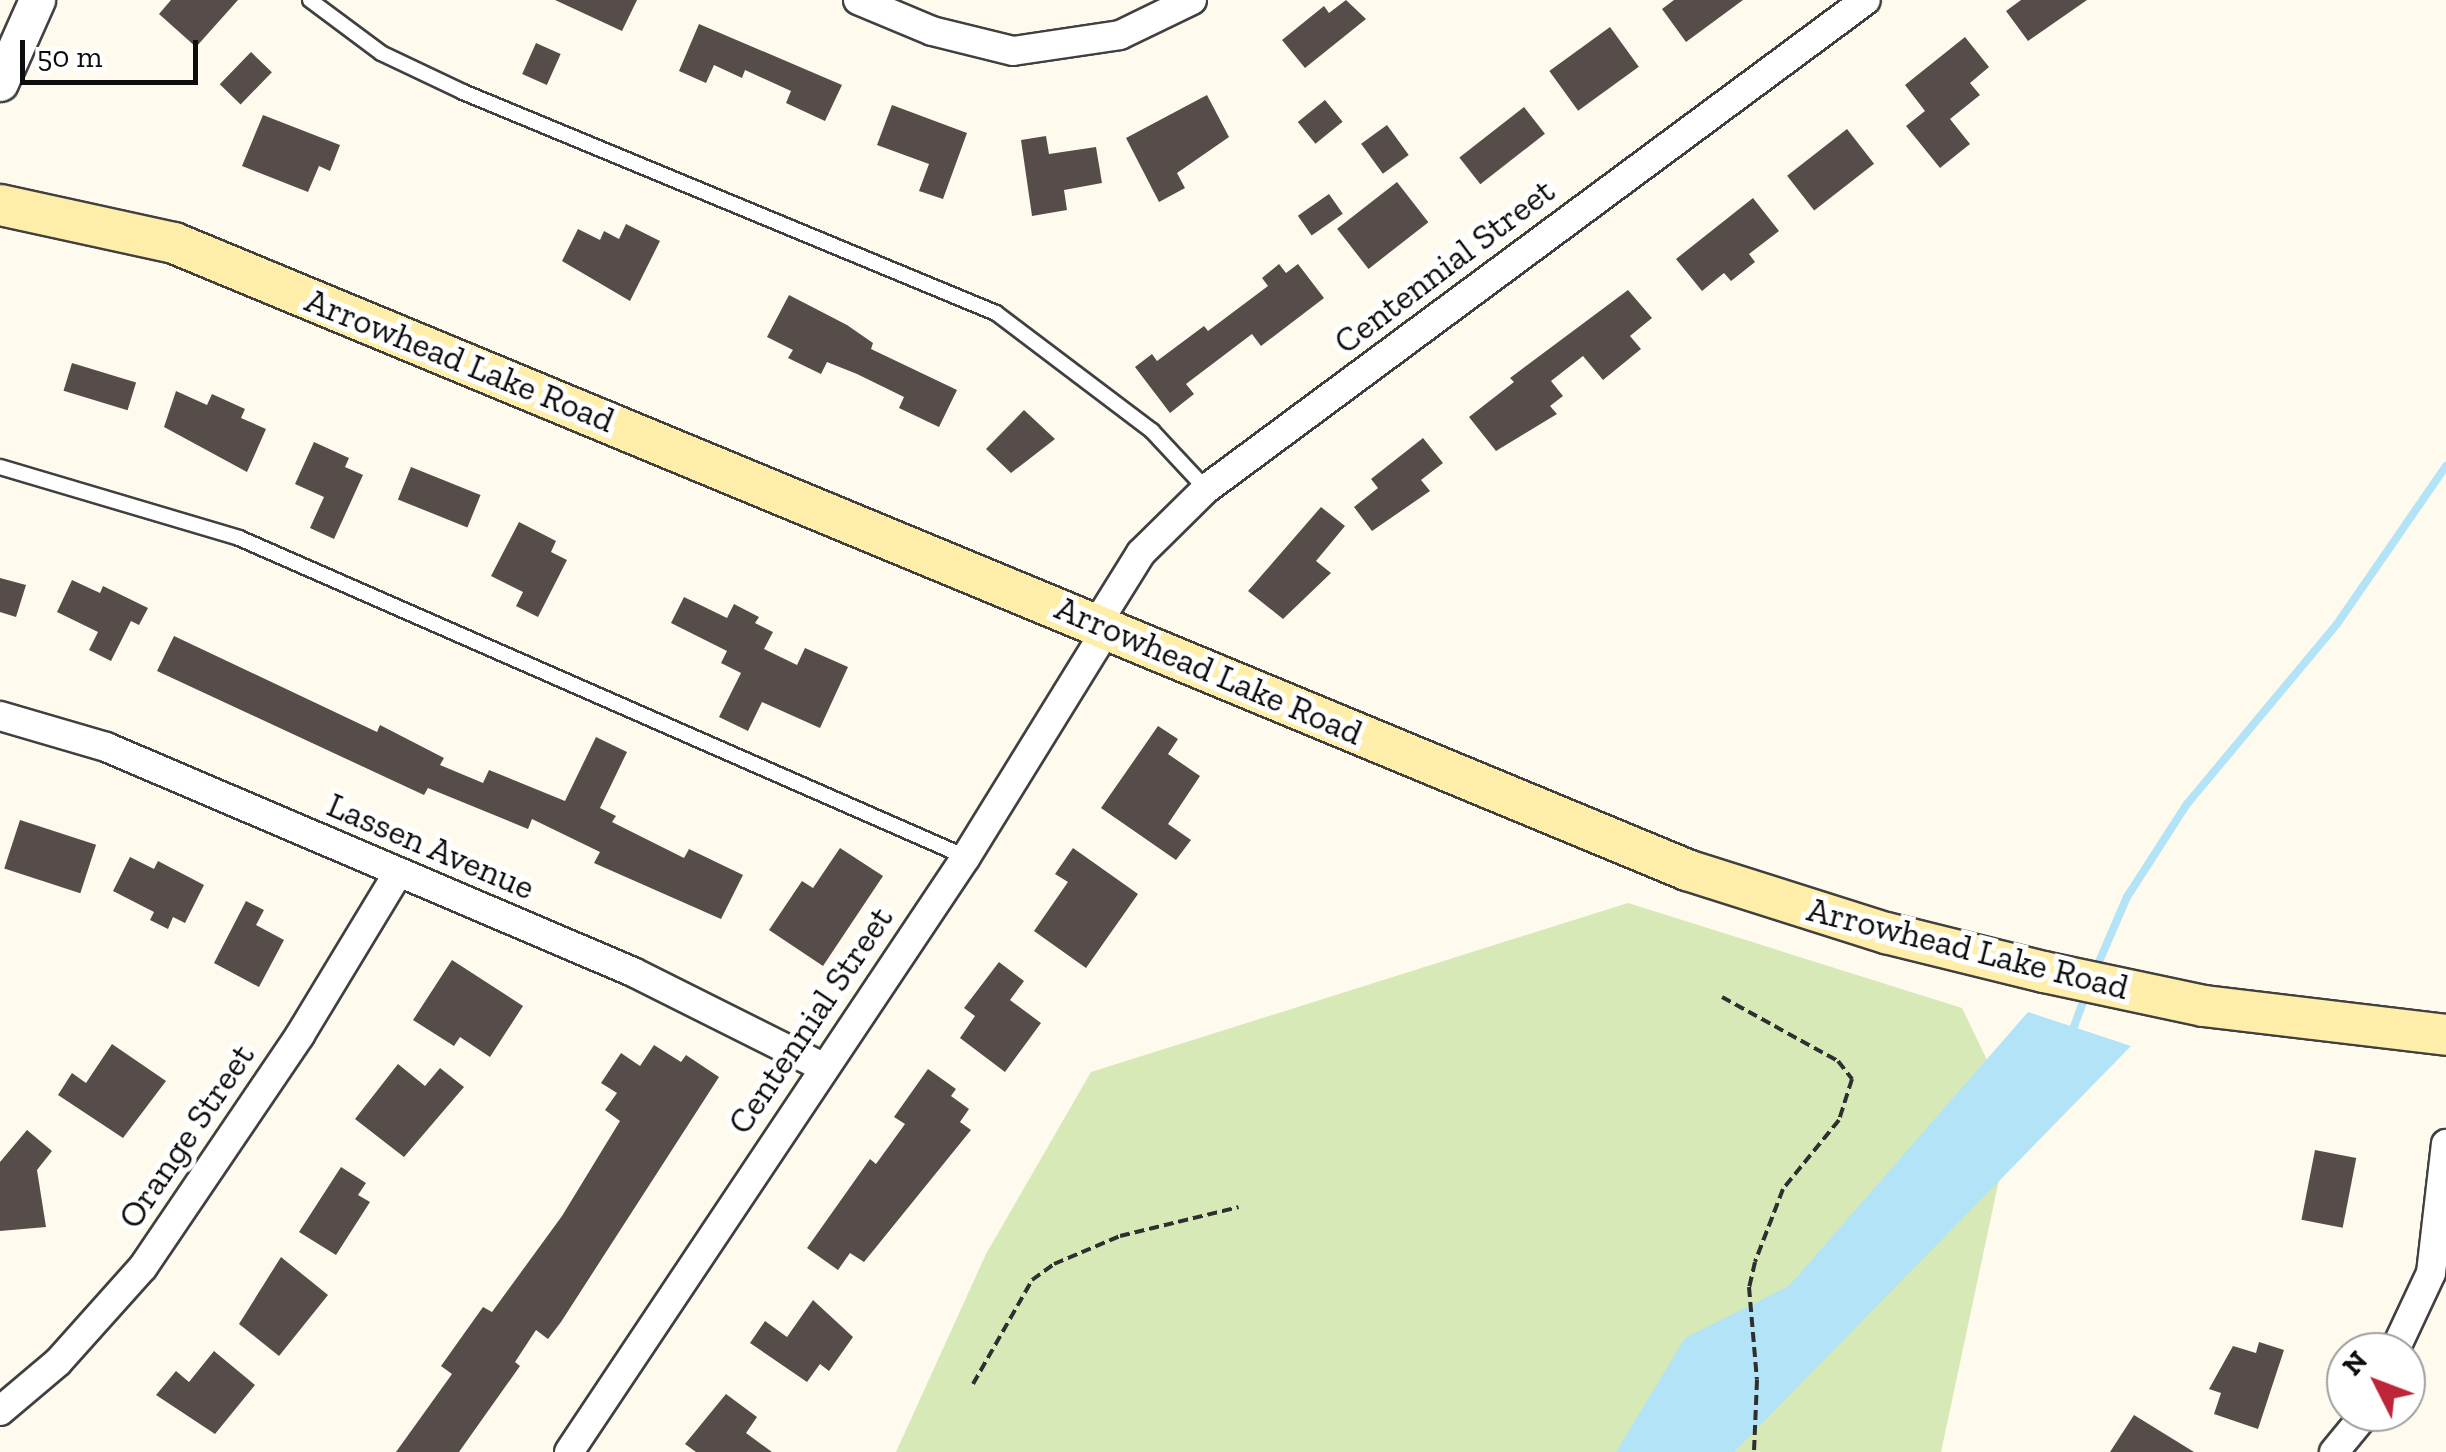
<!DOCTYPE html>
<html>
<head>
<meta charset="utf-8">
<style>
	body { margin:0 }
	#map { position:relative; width:2446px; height:1452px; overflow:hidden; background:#fffaee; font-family:"Zilla Slab",serif }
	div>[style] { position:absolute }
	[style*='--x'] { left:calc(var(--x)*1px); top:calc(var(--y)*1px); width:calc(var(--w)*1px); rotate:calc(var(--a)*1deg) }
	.green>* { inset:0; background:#d6e9b7 }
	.water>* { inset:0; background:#b2e3f6 }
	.stream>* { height:8px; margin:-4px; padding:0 4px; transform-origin:4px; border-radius:4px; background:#b2e3f6 }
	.building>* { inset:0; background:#564d4a; transform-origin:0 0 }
	.path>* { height:4px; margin-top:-2px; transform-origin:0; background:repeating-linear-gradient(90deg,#2f2f2f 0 10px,transparent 0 15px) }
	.roads { filter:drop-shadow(2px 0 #404040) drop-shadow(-2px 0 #404040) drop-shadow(0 2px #404040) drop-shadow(0 -2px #404040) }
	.service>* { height:14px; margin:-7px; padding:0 7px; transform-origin:7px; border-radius:7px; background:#fff }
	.minor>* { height:28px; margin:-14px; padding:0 14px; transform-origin:14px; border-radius:14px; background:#fff }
	.tertiary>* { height:35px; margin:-17.5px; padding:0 17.5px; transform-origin:17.5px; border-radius:17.5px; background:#fff }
	.secondary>* { height:40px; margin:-20px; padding:0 20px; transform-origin:20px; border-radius:20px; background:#ffeea9 }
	span { translate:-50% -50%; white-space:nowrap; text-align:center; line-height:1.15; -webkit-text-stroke:10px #fff; paint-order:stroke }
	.street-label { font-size:35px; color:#0d0d0d }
	.north { position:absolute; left:2326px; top:1332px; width:100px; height:100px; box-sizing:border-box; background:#fff; border:2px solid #9e9e9e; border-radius:50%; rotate:312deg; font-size:28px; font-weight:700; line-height:40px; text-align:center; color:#0d0d0d }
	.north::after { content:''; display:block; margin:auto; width:35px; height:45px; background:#be2539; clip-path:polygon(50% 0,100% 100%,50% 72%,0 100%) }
	.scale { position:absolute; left:20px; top:40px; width:178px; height:45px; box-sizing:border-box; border:5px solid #0d0d0d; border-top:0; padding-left:12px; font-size:30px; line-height:35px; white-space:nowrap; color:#0d0d0d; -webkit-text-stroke:8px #fff; paint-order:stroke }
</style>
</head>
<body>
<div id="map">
	<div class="green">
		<i style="clip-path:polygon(1628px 903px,1962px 1008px,2013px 1114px,1941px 1452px,896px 1452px,986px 1254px,1091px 1072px)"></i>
	</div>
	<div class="water">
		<i style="clip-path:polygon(2028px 1012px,2131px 1046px,1734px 1452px,1616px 1452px,1685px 1338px,1789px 1286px)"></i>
	</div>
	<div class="stream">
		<i style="--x:2095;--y:971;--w:81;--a:-66.6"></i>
		<i style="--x:2127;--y:897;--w:111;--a:-57.2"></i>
		<i style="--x:2187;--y:804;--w:234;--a:-50.2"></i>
		<i style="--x:2337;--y:624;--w:192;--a:-55.4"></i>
		<i style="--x:2072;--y:1032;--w:40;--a:-69.8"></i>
	</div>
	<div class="building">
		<i style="clip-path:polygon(171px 0,238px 0,196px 47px,159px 14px)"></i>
		<i style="clip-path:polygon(555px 0,637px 0,622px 31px)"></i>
		<i style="clip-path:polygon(1346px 0,1366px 19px,1305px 68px,1282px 40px,1324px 6px,1329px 13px)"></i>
		<i style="clip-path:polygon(1674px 0,1743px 0,1686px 42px,1662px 9px)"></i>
		<i style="clip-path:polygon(2021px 0,2087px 0,2028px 41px,2006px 11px)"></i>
		<i style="clip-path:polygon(699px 24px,842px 85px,825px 121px,786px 103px,791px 91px,745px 70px,742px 78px,714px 65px,706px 83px,679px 71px)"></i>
		<i style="left:1610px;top:27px;width:49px;height:75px;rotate:54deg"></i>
		<i style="clip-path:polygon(1965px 37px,1989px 67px,1970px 83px,1980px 95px,1950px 119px,1970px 144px,1940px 168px,1906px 126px,1925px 111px,1905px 85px)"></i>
		<i style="left:536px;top:43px;width:27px;height:34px;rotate:24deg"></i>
		<i style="left:251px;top:52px;width:29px;height:45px;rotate:44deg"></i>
		<i style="clip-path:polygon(1207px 95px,1229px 137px,1177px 173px,1185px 188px,1159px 202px,1126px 138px)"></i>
		<i style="left:1325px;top:100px;width:28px;height:35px;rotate:51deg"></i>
		<i style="clip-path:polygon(892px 105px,967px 133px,943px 199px,919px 191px,929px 164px,877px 145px)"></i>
		<i style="left:1524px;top:107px;width:34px;height:82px;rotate:52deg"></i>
		<i style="clip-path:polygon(263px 115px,340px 145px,330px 171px,319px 166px,308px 192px,242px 166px)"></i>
		<i style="left:1387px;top:125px;width:37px;height:32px;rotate:54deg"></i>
		<i style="left:1847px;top:129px;width:44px;height:76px;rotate:52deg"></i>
		<i style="clip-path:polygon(1046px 136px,1049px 154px,1096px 147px,1102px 183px,1064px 190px,1067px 210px,1032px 216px,1021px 140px)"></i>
		<i style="left:1397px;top:182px;width:51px;height:76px;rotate:52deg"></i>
		<i style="left:1329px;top:194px;width:24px;height:38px;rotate:55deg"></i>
		<i style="clip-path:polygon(1753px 198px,1779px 231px,1749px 254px,1755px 262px,1731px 281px,1724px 273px,1702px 291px,1676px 259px)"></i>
		<i style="clip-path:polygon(626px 224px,660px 241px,630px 301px,562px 261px,578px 229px,600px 240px,604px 231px,619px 239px)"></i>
		<i style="clip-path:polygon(1279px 264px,1286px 273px,1298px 264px,1324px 298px,1261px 346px,1252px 334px,1186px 384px,1194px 394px,1170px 413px,1135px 367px,1152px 354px,1157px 361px,1204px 326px,1208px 331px,1268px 286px,1262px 278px)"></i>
		<i style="clip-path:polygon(1628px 290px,1652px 318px,1630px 336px,1641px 349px,1603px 380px,1583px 356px,1551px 381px,1563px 396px,1550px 406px,1557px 414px,1496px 451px,1469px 417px,1514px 382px,1510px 378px)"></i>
		<i style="clip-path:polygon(789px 295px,847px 325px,873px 343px,871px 349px,957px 390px,939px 427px,899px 408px,904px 397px,857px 374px,827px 362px,821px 374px,788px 358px,793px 350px,767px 337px)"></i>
		<i style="left:72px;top:363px;width:67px;height:29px;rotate:17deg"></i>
		<i style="clip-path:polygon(176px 391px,207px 405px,212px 394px,245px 409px,241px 418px,266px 429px,247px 472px,164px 427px)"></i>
		<i style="clip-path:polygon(1024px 410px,1055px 439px,1011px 473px,986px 449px)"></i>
		<i style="clip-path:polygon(1423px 438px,1443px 463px,1421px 480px,1430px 491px,1372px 531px,1354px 507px,1378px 488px,1371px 479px)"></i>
		<i style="clip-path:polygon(314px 442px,349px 458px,345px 467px,363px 475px,334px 539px,310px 528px,324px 497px,295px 484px)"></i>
		<i style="left:411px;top:467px;width:75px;height:35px;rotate:22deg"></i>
		<i style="clip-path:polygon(1321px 507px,1345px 526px,1316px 561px,1331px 573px,1283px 619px,1248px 591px)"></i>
		<i style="clip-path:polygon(519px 522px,556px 541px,551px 552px,567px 560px,538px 617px,516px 606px,523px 592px,491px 576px)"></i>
		<i style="clip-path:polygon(0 578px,26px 585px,16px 617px,0 612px)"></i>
		<i style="clip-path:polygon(72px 580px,100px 593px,103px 586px,148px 608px,139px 625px,131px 621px,111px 661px,89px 650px,98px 632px,57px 612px)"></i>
		<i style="clip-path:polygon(684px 597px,727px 618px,734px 604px,759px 617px,755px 623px,773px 632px,764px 649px,797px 665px,805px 648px,848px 667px,820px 728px,762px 702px,748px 731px,719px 717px,741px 673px,721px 663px,727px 651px,671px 623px)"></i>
		<i style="clip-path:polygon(174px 636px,377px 732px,380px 725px,444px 758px,440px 765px,483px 783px,489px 770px,565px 801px,596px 737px,627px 752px,600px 808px,616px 816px,612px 822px,684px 858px,689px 849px,743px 875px,721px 919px,594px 863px,600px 852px,532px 819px,528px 829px,428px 788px,424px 795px,157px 671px)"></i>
		<i style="clip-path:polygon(1158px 726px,1178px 739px,1168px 754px,1200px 776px,1168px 824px,1191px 840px,1176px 860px,1101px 808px)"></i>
		<i style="left:20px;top:820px;width:80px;height:51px;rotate:18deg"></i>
		<i style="clip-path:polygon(840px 848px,883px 876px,823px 966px,769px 930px,802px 881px,813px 888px)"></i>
		<i style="clip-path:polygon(1073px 848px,1138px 894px,1086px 968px,1034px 931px,1068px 882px,1055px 874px)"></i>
		<i style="clip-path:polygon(130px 857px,154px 869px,158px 861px,204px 885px,185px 923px,173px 917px,168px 929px,150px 920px,154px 912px,113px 891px)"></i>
		<i style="clip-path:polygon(246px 901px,264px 910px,256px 925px,284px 940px,259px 987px,214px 963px)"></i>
		<i style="clip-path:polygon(452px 960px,523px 1006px,490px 1057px,460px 1037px,454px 1046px,413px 1020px)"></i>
		<i style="clip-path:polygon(999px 962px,1024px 981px,1010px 1000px,1041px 1023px,1005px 1072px,960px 1038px,975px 1016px,964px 1008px)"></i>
		<i style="clip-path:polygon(112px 1044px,166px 1081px,123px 1138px,58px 1095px,72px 1073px,86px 1083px)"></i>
		<i style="clip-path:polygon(654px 1045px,681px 1062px,686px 1055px,719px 1077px,561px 1322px,548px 1339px,536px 1330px,515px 1362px,520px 1366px,459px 1452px,396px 1452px,452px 1374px,441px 1366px,483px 1307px,492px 1312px,562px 1216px,620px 1121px,605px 1110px,617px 1093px,601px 1083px,621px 1053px,640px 1066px)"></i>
		<i style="clip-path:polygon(398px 1064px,425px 1086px,440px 1068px,464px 1087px,404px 1157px,355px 1119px)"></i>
		<i style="clip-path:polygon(928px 1069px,956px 1089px,951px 1096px,969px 1109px,960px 1122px,971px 1130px,864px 1262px,850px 1253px,838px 1270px,807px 1248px,870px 1159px,876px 1164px,905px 1124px,894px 1117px)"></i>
		<i style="clip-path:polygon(27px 1130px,52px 1151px,37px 1170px,46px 1227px,0 1231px,0 1162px)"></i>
		<i style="left:2315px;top:1150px;width:42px;height:71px;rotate:11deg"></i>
		<i style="clip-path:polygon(341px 1167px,366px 1183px,358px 1195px,370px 1202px,336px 1255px,299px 1232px)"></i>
		<i style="clip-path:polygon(281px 1257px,328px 1295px,279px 1356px,239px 1324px)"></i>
		<i style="clip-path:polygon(813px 1300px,853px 1337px,829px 1371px,820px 1364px,807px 1382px,750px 1343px,765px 1321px,787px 1337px)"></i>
		<i style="clip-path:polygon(2259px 1342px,2284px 1350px,2258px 1429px,2214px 1414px,2221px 1393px,2209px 1389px,2233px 1346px,2256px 1353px)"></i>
		<i style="clip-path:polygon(214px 1351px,255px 1385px,215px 1434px,156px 1395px,176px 1371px,189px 1382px)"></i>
		<i style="clip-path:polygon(726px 1394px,757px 1417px,746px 1433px,772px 1452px,696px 1452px,685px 1444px)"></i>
		<i style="clip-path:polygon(2134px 1415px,2194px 1452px,2110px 1452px)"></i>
	</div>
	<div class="path">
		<i style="--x:1722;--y:997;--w:132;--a:28.9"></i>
		<i style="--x:1838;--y:1061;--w:23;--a:52"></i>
		<i style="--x:1852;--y:1079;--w:43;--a:107.6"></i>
		<i style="--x:1839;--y:1120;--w:89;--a:129.1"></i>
		<i style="--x:1783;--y:1189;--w:78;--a:111"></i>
		<i style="--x:1755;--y:1262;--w:26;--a:103"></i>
		<i style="--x:1749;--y:1287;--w:93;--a:85.1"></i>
		<i style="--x:1757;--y:1380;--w:72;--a:92.4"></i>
		<i style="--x:973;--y:1384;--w:120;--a:-60.4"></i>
		<i style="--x:1032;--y:1280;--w:27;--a:-36"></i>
		<i style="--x:1054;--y:1264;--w:72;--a:-23"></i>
		<i style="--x:1120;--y:1236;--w:122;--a:-13.7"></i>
	</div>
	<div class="roads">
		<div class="service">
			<i style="--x:310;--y:0;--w:89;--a:36.7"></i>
			<i style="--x:381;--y:53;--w:91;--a:25.4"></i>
			<i style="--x:463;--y:92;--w:577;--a:22.52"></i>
			<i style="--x:996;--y:313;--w:196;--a:37.1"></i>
			<i style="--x:1152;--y:431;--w:79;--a:47"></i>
			<i style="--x:0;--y:467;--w:249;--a:16.5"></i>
			<i style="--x:239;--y:538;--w:794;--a:23.69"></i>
		</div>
		<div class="minor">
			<i style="--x:858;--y:0;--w:80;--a:22.7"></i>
			<i style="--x:932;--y:31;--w:83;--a:13.9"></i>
			<i style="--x:1013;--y:51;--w:108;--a:-8.5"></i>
			<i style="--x:1120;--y:35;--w:80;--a:-25.9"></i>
			<i style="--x:1098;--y:622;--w:81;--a:-58.1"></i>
			<i style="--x:1141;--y:553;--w:91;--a:-44.6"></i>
			<i style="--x:1206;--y:489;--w:821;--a:-36.54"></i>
			<i style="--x:0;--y:716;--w:110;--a:16.3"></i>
			<i style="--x:106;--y:747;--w:573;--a:23.12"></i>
			<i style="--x:633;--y:972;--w:212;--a:26.6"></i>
			<i style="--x:2394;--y:1352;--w:87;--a:-64.9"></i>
			<i style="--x:2431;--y:1273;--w:130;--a:-83.4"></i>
			<i style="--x:0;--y:1411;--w:76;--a:-40.2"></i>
			<i style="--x:58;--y:1362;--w:127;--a:-48.2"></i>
			<i style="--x:143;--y:1267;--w:280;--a:-55.9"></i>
			<i style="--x:300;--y:1035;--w:189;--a:-58.8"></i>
			<i style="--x:569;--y:1452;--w:715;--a:-56.29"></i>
			<i style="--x:966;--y:857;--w:270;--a:-58.3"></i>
			<i style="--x:2334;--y:1452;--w:52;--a:-50.5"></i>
		</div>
		<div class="tertiary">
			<i style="--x:0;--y:83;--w:91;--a:-66"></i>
		</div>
		<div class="secondary">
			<i style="--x:0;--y:205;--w:178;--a:12.3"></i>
			<i style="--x:174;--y:243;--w:1638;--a:22.51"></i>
			<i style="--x:1687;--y:870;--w:209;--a:17.6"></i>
			<i style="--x:1886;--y:933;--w:163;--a:13.9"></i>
			<i style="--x:2044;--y:972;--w:164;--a:12"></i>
			<i style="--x:2204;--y:1006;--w:244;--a:6.8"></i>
		</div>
	</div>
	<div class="street-label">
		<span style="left:1444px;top:266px;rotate:-37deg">Centennial Street</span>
		<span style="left:460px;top:360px;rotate:22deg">Arrowhead Lake Road</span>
		<span style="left:1209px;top:670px;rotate:23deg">Arrowhead Lake Road</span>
		<span style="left:431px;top:846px;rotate:23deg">Lassen Avenue</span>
		<span style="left:1968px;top:948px;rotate:14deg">Arrowhead Lake Road</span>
		<span style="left:810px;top:1020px;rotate:-56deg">Centennial Street</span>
		<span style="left:186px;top:1136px;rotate:-56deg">Orange Street</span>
	</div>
	<div class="north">N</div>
	<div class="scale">50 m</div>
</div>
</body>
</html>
